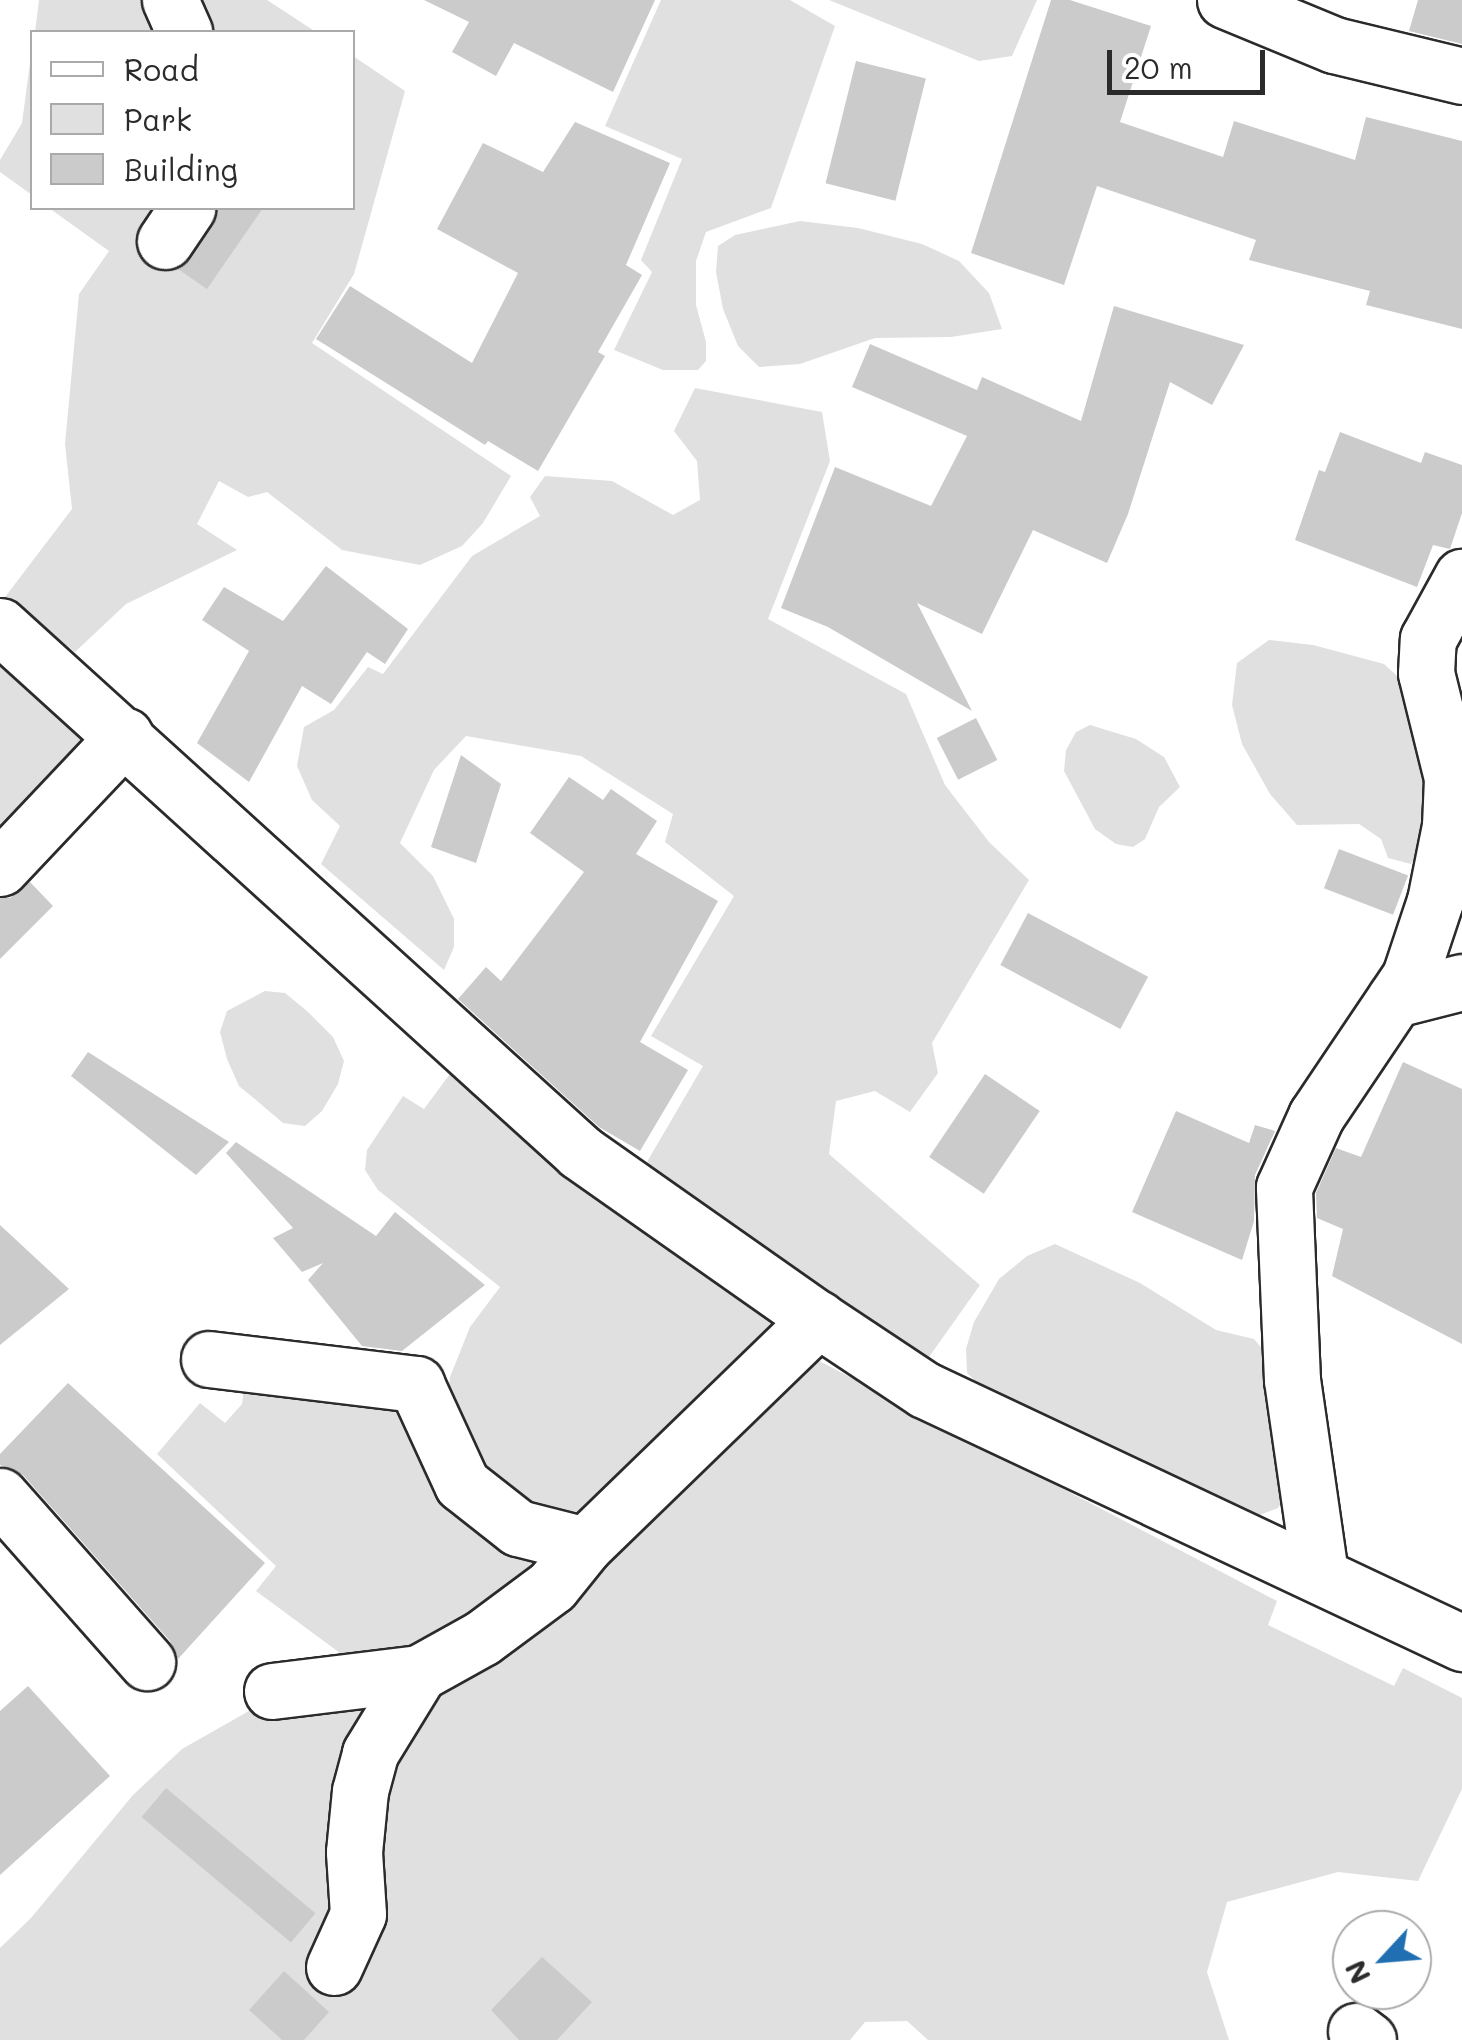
<!DOCTYPE html>
<html>
<head>
<meta charset="utf-8">
<style>
	body { margin:0 }
	#map { position:relative; width:1462px; height:2040px; overflow:hidden; background:#fff; font-family:Mali,sans-serif }
	div>[style] { position:absolute }
	[style*='--x'] { left:calc(var(--x)*1px); top:calc(var(--y)*1px); width:calc(var(--w)*1px); rotate:calc(var(--a)*1deg) }
	.green>* { inset:0; background:#e0e0e0 }
	.building>* { inset:0; background:#cbcbcb; transform-origin:0 0 }
	.roads { filter:drop-shadow(2px 0 #2b2b2b) drop-shadow(-2px 0 #2b2b2b) drop-shadow(0 2px #2b2b2b) drop-shadow(0 -2px #2b2b2b) }
	.minor>* { height:55px; margin:-27.5px; padding:0 27.5px; transform-origin:27.5px; border-radius:27.5px; background:#fff }
	span { translate:-50% -50%; white-space:nowrap; text-align:center; line-height:1.15; -webkit-text-stroke:8px #fff; paint-order:stroke }
	.legend { position:absolute; left:30px; top:30px; width:325px; height:180px; box-sizing:border-box; background:#fff; border:2px solid #aaa; margin:0; padding:12px 18px; list-style:none; font-size:30px; color:#2b2b2b }
	.legend li { display:flex; align-items:center; gap:20px; height:50px }
	.legend b { width:50px; border:2px solid #aaa }
	.north { position:absolute; left:1332px; top:1910px; width:100px; height:100px; box-sizing:border-box; background:#fff; border:2px solid #aaa; border-radius:50%; rotate:244deg; font-size:28px; font-weight:700; line-height:40px; text-align:center; color:#2b2b2b }
	.north::after { content:''; display:block; margin:auto; width:35px; height:45px; background:#1f6fb2; clip-path:polygon(50% 0,100% 100%,50% 72%,0 100%) }
	.scale { position:absolute; left:1107px; top:50px; width:158px; height:45px; box-sizing:border-box; border:5px solid #2b2b2b; border-top:0; padding-left:12px; font-size:30px; line-height:35px; white-space:nowrap; color:#2b2b2b; -webkit-text-stroke:8px #fff; paint-order:stroke }
</style>
</head>
<body>
<div id="map">
	<div class="green">
		<i style="clip-path:polygon(39px 0,267px 0,316px 32px,35px 32px)"></i>
		<i style="clip-path:polygon(661px 0,790px 0,835px 26px,771px 208px,706px 232px,696px 261px,696px 305px,706px 342px,706px 361px,698px 370px,663px 370px,614px 350px,652px 272px,641px 260px,682px 159px,605px 126px)"></i>
		<i style="clip-path:polygon(829px 0,1037px 0,1012px 56px,979px 61px)"></i>
		<i style="clip-path:polygon(32px 48px,32px 195px,0 172px,0 160px,22px 123px)"></i>
		<i style="clip-path:polygon(353px 56px,405px 91px,354px 274px,312px 343px,511px 476px,483px 523px,462px 546px,420px 565px,342px 550px,267px 492px,248px 497px,219px 481px,197px 524px,237px 550px,126px 604px,75px 652px,5px 597px,72px 509px,65px 444px,79px 294px,109px 251px,49px 208px,352px 208px)"></i>
		<i style="clip-path:polygon(800px 221px,858px 228px,922px 244px,959px 261px,989px 293px,1002px 329px,951px 337px,875px 338px,800px 364px,759px 367px,738px 346px,723px 309px,716px 272px,718px 246px,735px 235px)"></i>
		<i style="clip-path:polygon(695px 388px,822px 412px,830px 461px,768px 619px,906px 694px,945px 785px,989px 842px,1029px 880px,932px 1043px,938px 1073px,910px 1112px,875px 1091px,836px 1101px,829px 1154px,980px 1285px,922px 1367px,644px 1167px,703px 1066px,651px 1036px,734px 896px,665px 842px,673px 814px,581px 756px,466px 736px,434px 770px,400px 843px,433px 876px,454px 919px,454px 947px,444px 970px,321px 864px,340px 826px,312px 800px,297px 766px,304px 727px,334px 710px,368px 667px,383px 674px,472px 556px,540px 516px,530px 497px,545px 476px,612px 481px,673px 515px,700px 500px,697px 461px,674px 431px)"></i>
		<i style="clip-path:polygon(1269px 640px,1313px 645px,1384px 664px,1420px 697px,1431px 829px,1411px 864px,1388px 858px,1381px 839px,1359px 824px,1297px 825px,1270px 794px,1242px 744px,1232px 705px,1237px 663px)"></i>
		<i style="clip-path:polygon(0 651px,83px 731px,78px 759px,0 841px)"></i>
		<i style="clip-path:polygon(1090px 725px,1136px 739px,1164px 757px,1180px 787px,1159px 807px,1145px 839px,1133px 847px,1116px 844px,1095px 829px,1064px 771px,1066px 750px,1076px 732px)"></i>
		<i style="clip-path:polygon(265px 991px,285px 993px,307px 1011px,333px 1037px,344px 1061px,338px 1084px,322px 1111px,305px 1126px,283px 1123px,256px 1100px,239px 1086px,227px 1059px,220px 1032px,227px 1011px)"></i>
		<i style="clip-path:polygon(455px 1067px,743px 1291px,773px 1325px,590px 1522px,511px 1508px,445px 1420px,450px 1377px,470px 1327px,500px 1287px,378px 1190px,365px 1170px,367px 1150px,403px 1096px,424px 1109px)"></i>
		<i style="clip-path:polygon(1055px 1244px,1140px 1283px,1216px 1330px,1254px 1339px,1270px 1358px,1289px 1490px,1278px 1508px,1257px 1516px,988px 1393px,967px 1373px,966px 1349px,974px 1322px,999px 1279px,1027px 1256px)"></i>
		<i style="clip-path:polygon(806px 1354px,1277px 1601px,1268px 1625px,1394px 1686px,1403px 1668px,1462px 1698px,1462px 1789px,1418px 1881px,1338px 1872px,1227px 1902px,1207px 1972px,1229px 2040px,928px 2040px,907px 2021px,865px 2022px,850px 2040px,0 2040px,0 1948px,31px 1918px,133px 1795px,182px 1749px,286px 1690px,401px 1682px)"></i>
		<i style="clip-path:polygon(245px 1378px,403px 1401px,554px 1555px,455px 1643px,344px 1656px,256px 1591px,276px 1566px,157px 1454px,200px 1403px,225px 1423px,242px 1404px)"></i>
	</div>
	<div class="building">
		<i style="clip-path:polygon(424px 0,655px 0,613px 92px,514px 43px,496px 76px,452px 52px,469px 22px)"></i>
		<i style="clip-path:polygon(1051px 0,1070px 0,1151px 26px,1120px 122px,1223px 157px,1234px 121px,1355px 160px,1366px 117px,1462px 141px,1462px 329px,1366px 305px,1370px 291px,1249px 260px,1256px 240px,1097px 186px,1064px 285px,971px 253px)"></i>
		<i style="clip-path:polygon(1418px 0,1462px 0,1462px 44px,1409px 31px)"></i>
		<i style="left:856px;top:61px;width:72px;height:126px;rotate:14deg"></i>
		<i style="clip-path:polygon(575px 122px,670px 163px,626px 265px,642px 275px,598px 352px,605px 356px,538px 471px,488px 441px,485px 445px,316px 339px,350px 286px,472px 363px,518px 273px,437px 229px,483px 143px,543px 172px)"></i>
		<i style="clip-path:polygon(218px 208px,263px 208px,207px 289px,178px 269px,213px 225px)"></i>
		<i style="clip-path:polygon(1114px 306px,1244px 345px,1212px 405px,1170px 382px,1128px 514px,1107px 563px,1033px 530px,982px 634px,917px 603px,972px 711px,828px 627px,781px 608px,835px 467px,931px 506px,967px 436px,852px 387px,870px 344px,977px 390px,982px 377px,1081px 421px)"></i>
		<i style="clip-path:polygon(1340px 432px,1421px 463px,1425px 452px,1462px 465px,1462px 513px,1450px 549px,1433px 545px,1417px 587px,1295px 540px,1319px 470px,1325px 472px)"></i>
		<i style="clip-path:polygon(326px 566px,408px 629px,385px 664px,367px 652px,331px 704px,302px 686px,249px 782px,197px 743px,249px 651px,202px 620px,224px 587px,283px 621px)"></i>
		<i style="left:976px;top:718px;width:47px;height:44px;rotate:63deg"></i>
		<i style="clip-path:polygon(461px 755px,501px 784px,476px 863px,431px 847px)"></i>
		<i style="clip-path:polygon(569px 777px,603px 800px,611px 789px,657px 821px,636px 854px,718px 901px,640px 1042px,688px 1070px,640px 1151px,599px 1127px,458px 999px,486px 967px,501px 981px,584px 872px,530px 833px)"></i>
		<i style="left:1339px;top:849px;width:74px;height:42px;rotate:21deg"></i>
		<i style="clip-path:polygon(30px 882px,53px 906px,0 959px,0 898px,10px 898px)"></i>
		<i style="left:1028px;top:913px;width:136px;height:59px;rotate:28deg"></i>
		<i style="clip-path:polygon(88px 1052px,229px 1142px,196px 1175px,71px 1076px)"></i>
		<i style="clip-path:polygon(1403px 1062px,1462px 1089px,1462px 1344px,1332px 1276px,1343px 1229px,1317px 1218px,1316px 1193px,1336px 1148px,1361px 1157px)"></i>
		<i style="left:985px;top:1074px;width:66px;height:100px;rotate:34deg"></i>
		<i style="clip-path:polygon(1176px 1111px,1249px 1143px,1255px 1125px,1275px 1131px,1255px 1175px,1254px 1221px,1242px 1260px,1132px 1212px)"></i>
		<i style="clip-path:polygon(236px 1142px,376px 1236px,395px 1212px,485px 1285px,402px 1351px,362px 1346px,308px 1280px,323px 1263px,302px 1272px,273px 1238px,293px 1228px,226px 1153px)"></i>
		<i style="clip-path:polygon(0 1225px,69px 1289px,0 1345px)"></i>
		<i style="clip-path:polygon(68px 1383px,265px 1563px,178px 1659px,170px 1641px,23px 1475px,0 1465px,0 1454px)"></i>
		<i style="clip-path:polygon(28px 1686px,110px 1776px,0 1875px,0 1711px)"></i>
		<i style="left:166px;top:1788px;width:195px;height:38px;rotate:40deg"></i>
		<i style="clip-path:polygon(542px 1957px,592px 2002px,557px 2040px,519px 2040px,491px 2010px)"></i>
		<i style="clip-path:polygon(284px 1971px,329px 2012px,304px 2040px,282px 2040px,249px 2010px)"></i>
	</div>
	<div class="roads">
		<div class="minor">
			<i style="--x:170;--y:0;--w:35;--a:66"></i>
			<i style="--x:1225;--y:0;--w:118;--a:22.4"></i>
			<i style="--x:1334;--y:45;--w:132;--a:13.6"></i>
			<i style="--x:165;--y:241;--w:40;--a:-56"></i>
			<i style="--x:0;--y:626;--w:783;--a:42.2"></i>
			<i style="--x:580;--y:1152;--w:291;--a:35.1"></i>
			<i style="--x:818;--y:1319;--w:128;--a:33.6"></i>
			<i style="--x:925;--y:1390;--w:594;--a:25.23"></i>
			<i style="--x:0;--y:868;--w:182;--a:-46.6"></i>
			<i style="--x:1395;--y:999;--w:69;--a:-14.2"></i>
			<i style="--x:209;--y:1359;--w:209;--a:6.9"></i>
			<i style="--x:416;--y:1384;--w:110;--a:65.3"></i>
			<i style="--x:462;--y:1484;--w:71;--a:38.2"></i>
			<i style="--x:518;--y:1528;--w:69;--a:14.2"></i>
			<i style="--x:0;--y:1496;--w:222;--a:48.5"></i>
			<i style="--x:1320;--y:1574;--w:196;--a:-98.2"></i>
			<i style="--x:1292;--y:1380;--w:193;--a:-92.4"></i>
			<i style="--x:1284;--y:1187;--w:78;--a:-65.7"></i>
			<i style="--x:1316;--y:1116;--w:169;--a:-56.1"></i>
			<i style="--x:1410;--y:976;--w:79;--a:-71.6"></i>
			<i style="--x:1435;--y:901;--w:76;--a:-78.7"></i>
			<i style="--x:1450;--y:826;--w:48;--a:-87.6"></i>
			<i style="--x:1452;--y:778;--w:108;--a:-103.9"></i>
			<i style="--x:1426;--y:673;--w:34;--a:-87"></i>
			<i style="--x:1428;--y:639;--w:71;--a:-61.3"></i>
			<i style="--x:272;--y:1691;--w:148;--a:-7"></i>
			<i style="--x:419;--y:1673;--w:72;--a:-29.1"></i>
			<i style="--x:482;--y:1638;--w:87;--a:-36.6"></i>
			<i style="--x:552;--y:1586;--w:53;--a:-51.2"></i>
			<i style="--x:585;--y:1545;--w:325;--a:-44.1"></i>
			<i style="--x:334;--y:1967;--w:58;--a:-65.6"></i>
			<i style="--x:358;--y:1914;--w:62;--a:-93.7"></i>
			<i style="--x:354;--y:1852;--w:61;--a:-84.4"></i>
			<i style="--x:360;--y:1791;--w:39;--a:-75"></i>
			<i style="--x:370;--y:1753;--w:94;--a:-58.5"></i>
			<i style="--x:1356;--y:2031;--w:15;--a:37"></i>
		</div>
	</div>
	<ul class="legend">
	<li><b style="height:12px;background:#fff"></b>Road</li>
	<li><b style="height:28px;background:#e0e0e0"></b>Park</li>
	<li><b style="height:28px;background:#cbcbcb"></b>Building</li>
	</ul>
	<div class="north">N</div>
	<div class="scale">20 m</div>
</div>
</body>
</html>
